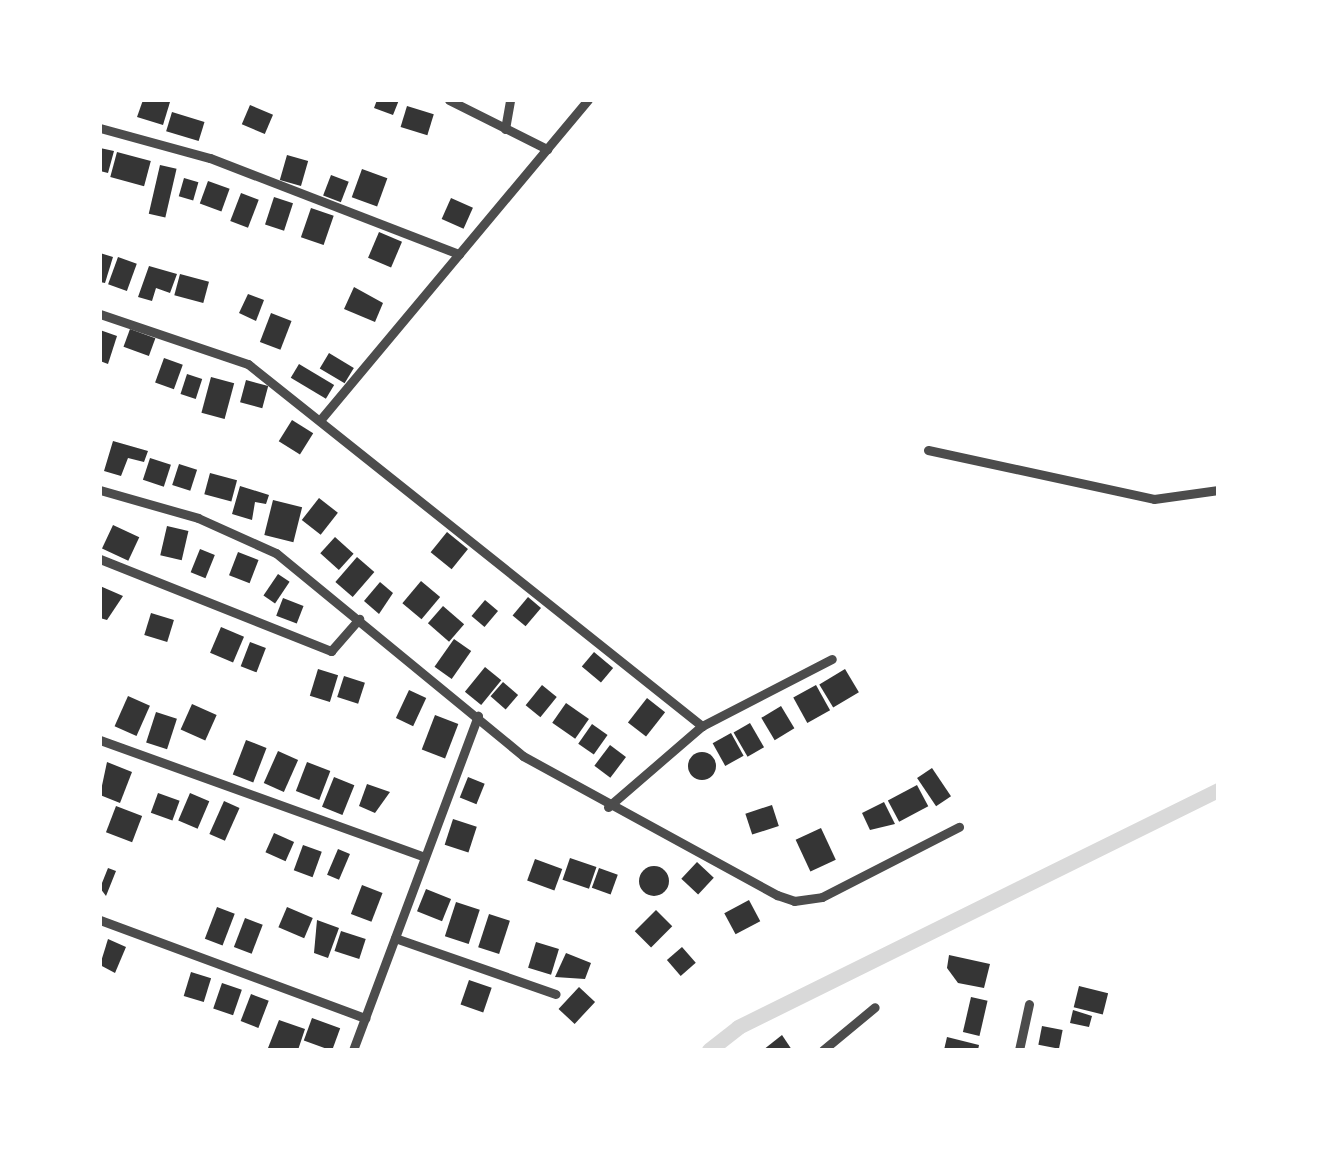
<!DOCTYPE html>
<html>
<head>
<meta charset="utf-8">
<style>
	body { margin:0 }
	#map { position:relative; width:1318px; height:1150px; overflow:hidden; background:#fff; font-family:"Crimson Pro",serif }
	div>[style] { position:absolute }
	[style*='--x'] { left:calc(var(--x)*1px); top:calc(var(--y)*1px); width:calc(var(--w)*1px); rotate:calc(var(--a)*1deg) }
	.canal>* { height:15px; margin:-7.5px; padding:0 7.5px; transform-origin:7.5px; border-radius:7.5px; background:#d9d9d9 }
	.building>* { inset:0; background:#353535; transform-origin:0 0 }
	.round { border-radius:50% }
	.minor>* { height:9px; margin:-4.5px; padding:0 4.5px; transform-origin:4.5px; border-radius:4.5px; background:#4c4c4c }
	span { translate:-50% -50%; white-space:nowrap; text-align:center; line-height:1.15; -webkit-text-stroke:10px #fff; paint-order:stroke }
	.frame { position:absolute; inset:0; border:102px solid #fff; pointer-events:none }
</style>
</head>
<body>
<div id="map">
	<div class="canal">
		<i style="--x:709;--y:1050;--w:37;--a:-38"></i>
		<i style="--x:738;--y:1027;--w:535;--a:-26.28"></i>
	</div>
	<div class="building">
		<i style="clip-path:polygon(143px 100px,170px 102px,163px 125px,137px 117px)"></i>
		<i style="clip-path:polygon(377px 100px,399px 100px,393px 115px,374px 108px)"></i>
		<i style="left:250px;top:105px;width:25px;height:21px;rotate:23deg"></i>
		<i style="left:407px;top:106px;width:28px;height:22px;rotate:17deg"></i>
		<i style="left:172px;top:112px;width:34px;height:20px;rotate:17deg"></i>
		<i style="clip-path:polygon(100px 148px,114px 151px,108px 173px,100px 171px)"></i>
		<i style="left:117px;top:152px;width:35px;height:26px;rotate:15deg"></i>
		<i style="left:287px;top:155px;width:22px;height:26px;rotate:16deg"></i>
		<i style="left:160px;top:165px;width:17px;height:50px;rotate:13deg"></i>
		<i style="left:362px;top:169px;width:27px;height:30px;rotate:20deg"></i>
		<i style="left:331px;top:175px;width:19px;height:22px;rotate:21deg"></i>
		<i style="left:184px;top:178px;width:15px;height:19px;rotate:16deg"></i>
		<i style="left:208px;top:181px;width:23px;height:24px;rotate:20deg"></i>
		<i style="left:241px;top:193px;width:19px;height:30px;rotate:21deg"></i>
		<i style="left:274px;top:197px;width:20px;height:29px;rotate:18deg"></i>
		<i style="left:451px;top:198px;width:24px;height:23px;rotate:24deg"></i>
		<i style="left:311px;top:208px;width:24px;height:31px;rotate:19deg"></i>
		<i style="left:379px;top:232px;width:25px;height:28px;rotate:23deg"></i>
		<i style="clip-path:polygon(100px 253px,113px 257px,105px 283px,100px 282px)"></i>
		<i style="left:118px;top:257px;width:20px;height:29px;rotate:20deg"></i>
		<i style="clip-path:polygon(149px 266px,177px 274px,170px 293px,156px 288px,152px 301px,138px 297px)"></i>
		<i style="left:180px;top:274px;width:30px;height:22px;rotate:15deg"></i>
		<i style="clip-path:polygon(354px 287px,383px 303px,375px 322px,344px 309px)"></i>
		<i style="clip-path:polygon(248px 294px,264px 300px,256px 321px,239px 313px)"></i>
		<i style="left:271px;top:313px;width:22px;height:31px;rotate:21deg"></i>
		<i style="left:130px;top:329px;width:27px;height:19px;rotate:20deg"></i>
		<i style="clip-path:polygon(100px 330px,117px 336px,108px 364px,100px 361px)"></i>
		<i style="left:329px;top:353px;width:29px;height:18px;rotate:31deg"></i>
		<i style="left:164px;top:358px;width:20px;height:26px;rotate:20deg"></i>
		<i style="left:299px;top:364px;width:41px;height:16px;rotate:31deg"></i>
		<i style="left:187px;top:374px;width:16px;height:21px;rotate:18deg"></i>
		<i style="left:211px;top:377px;width:24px;height:37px;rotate:15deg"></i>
		<i style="left:246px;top:380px;width:23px;height:23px;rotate:15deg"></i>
		<i style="left:292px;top:420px;width:25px;height:25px;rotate:32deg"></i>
		<i style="clip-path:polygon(113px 441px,148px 451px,144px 462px,128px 458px,121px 476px,104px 471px)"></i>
		<i style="left:150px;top:458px;width:22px;height:23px;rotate:18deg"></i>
		<i style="left:179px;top:464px;width:19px;height:22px;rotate:18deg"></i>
		<i style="left:210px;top:473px;width:28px;height:22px;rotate:15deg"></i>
		<i style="clip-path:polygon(240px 486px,269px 495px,266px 504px,255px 502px,252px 520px,232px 514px)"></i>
		<i style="left:319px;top:498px;width:24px;height:28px;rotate:38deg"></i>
		<i style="left:273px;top:500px;width:30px;height:36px;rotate:14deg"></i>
		<i style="left:113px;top:525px;width:29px;height:26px;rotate:25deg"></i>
		<i style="left:167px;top:526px;width:22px;height:30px;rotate:13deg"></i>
		<i style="left:447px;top:532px;width:27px;height:26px;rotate:39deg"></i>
		<i style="left:335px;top:537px;width:25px;height:22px;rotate:42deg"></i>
		<i style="left:200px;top:549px;width:16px;height:25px;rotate:22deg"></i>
		<i style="left:238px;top:552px;width:22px;height:25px;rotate:21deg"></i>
		<i style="left:357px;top:557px;width:23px;height:33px;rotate:41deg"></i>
		<i style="left:278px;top:574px;width:14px;height:26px;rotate:34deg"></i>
		<i style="left:421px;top:581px;width:25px;height:29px;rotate:40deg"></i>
		<i style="clip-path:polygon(380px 582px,393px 593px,379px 614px,364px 601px)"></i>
		<i style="clip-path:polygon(100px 586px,123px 596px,107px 620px,100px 618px)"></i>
		<i style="left:528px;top:597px;width:17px;height:24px;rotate:40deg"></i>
		<i style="left:283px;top:598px;width:22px;height:19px;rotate:21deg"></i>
		<i style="left:485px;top:600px;width:17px;height:21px;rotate:40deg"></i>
		<i style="left:443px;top:606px;width:28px;height:23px;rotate:41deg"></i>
		<i style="left:151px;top:613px;width:24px;height:23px;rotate:17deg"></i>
		<i style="left:221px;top:627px;width:25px;height:28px;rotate:23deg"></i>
		<i style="left:454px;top:639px;width:21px;height:34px;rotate:35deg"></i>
		<i style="left:250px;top:642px;width:17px;height:26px;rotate:21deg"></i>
		<i style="left:594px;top:652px;width:25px;height:19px;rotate:40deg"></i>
		<i style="left:485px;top:667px;width:21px;height:32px;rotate:39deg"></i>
		<i style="left:318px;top:669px;width:21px;height:28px;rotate:17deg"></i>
		<i style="left:845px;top:669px;width:27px;height:30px;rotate:59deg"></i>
		<i style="left:344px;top:676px;width:22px;height:22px;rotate:18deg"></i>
		<i style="left:503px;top:682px;width:20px;height:19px;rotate:41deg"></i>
		<i style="left:542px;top:685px;width:19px;height:26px;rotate:39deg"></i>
		<i style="left:816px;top:685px;width:29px;height:26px;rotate:61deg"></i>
		<i style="left:409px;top:690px;width:19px;height:31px;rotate:25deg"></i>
		<i style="left:128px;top:696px;width:24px;height:33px;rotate:24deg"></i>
		<i style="left:647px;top:698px;width:23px;height:31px;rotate:38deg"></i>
		<i style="left:566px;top:703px;width:28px;height:24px;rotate:35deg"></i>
		<i style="left:192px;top:704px;width:27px;height:28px;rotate:24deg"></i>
		<i style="left:781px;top:706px;width:26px;height:23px;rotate:59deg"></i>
		<i style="left:156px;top:712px;width:22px;height:32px;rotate:18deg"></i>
		<i style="left:435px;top:715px;width:25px;height:37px;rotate:21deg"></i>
		<i style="left:750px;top:723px;width:28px;height:19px;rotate:60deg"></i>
		<i style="left:592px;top:724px;width:19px;height:24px;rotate:35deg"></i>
		<i style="left:731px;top:733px;width:26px;height:21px;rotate:61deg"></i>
		<i style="left:246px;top:740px;width:22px;height:37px;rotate:21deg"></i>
		<i style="left:610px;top:745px;width:20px;height:26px;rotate:37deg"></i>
		<i style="left:278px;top:751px;width:22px;height:35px;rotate:24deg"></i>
		<i class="round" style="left:688px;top:752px;width:28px;height:28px"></i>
		<i style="clip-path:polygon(107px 762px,132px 772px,120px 803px,100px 795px)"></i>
		<i style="left:307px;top:762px;width:25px;height:31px;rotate:21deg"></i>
		<i style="left:932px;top:768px;width:34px;height:18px;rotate:56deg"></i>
		<i style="left:334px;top:777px;width:22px;height:32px;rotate:22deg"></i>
		<i style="left:468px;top:777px;width:18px;height:22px;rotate:22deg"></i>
		<i style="clip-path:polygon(367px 784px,390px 792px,375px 813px,359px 806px)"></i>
		<i style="left:917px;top:785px;width:24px;height:33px;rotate:62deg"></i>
		<i style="left:158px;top:793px;width:23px;height:21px;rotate:20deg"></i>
		<i style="left:190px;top:793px;width:21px;height:30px;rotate:23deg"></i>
		<i style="left:224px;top:801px;width:17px;height:36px;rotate:24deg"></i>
		<i style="clip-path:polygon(884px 802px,895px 824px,870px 830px,862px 813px)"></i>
		<i style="left:772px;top:805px;width:22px;height:28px;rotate:72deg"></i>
		<i style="left:116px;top:806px;width:28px;height:28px;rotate:21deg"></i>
		<i style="left:453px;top:819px;width:25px;height:27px;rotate:18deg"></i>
		<i style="left:821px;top:828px;width:35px;height:28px;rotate:65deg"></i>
		<i style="left:274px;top:833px;width:22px;height:21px;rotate:24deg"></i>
		<i style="left:303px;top:845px;width:20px;height:27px;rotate:20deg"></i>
		<i style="left:338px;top:849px;width:13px;height:28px;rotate:23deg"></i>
		<i style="left:570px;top:858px;width:28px;height:23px;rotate:19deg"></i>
		<i style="left:535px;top:859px;width:29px;height:23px;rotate:20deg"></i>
		<i style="left:697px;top:862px;width:23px;height:23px;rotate:43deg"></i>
		<i class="round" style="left:639px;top:866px;width:30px;height:30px"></i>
		<i style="clip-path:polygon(108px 868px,116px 871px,106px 896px,100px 888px)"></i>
		<i style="left:599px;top:868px;width:20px;height:21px;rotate:20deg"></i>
		<i style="left:362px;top:885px;width:22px;height:31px;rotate:21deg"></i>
		<i style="left:426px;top:889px;width:27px;height:24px;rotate:22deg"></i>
		<i style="left:749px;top:900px;width:24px;height:28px;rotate:62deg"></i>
		<i style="left:456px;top:902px;width:25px;height:36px;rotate:18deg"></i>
		<i style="left:217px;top:907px;width:19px;height:34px;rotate:21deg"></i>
		<i style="left:287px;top:907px;width:28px;height:22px;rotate:23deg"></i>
		<i style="left:656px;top:910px;width:23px;height:30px;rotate:45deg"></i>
		<i style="left:489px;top:914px;width:22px;height:35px;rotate:18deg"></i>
		<i style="left:245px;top:918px;width:19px;height:31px;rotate:21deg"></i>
		<i style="clip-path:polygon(317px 920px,339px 928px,328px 958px,314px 953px)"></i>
		<i style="left:341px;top:931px;width:26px;height:21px;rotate:18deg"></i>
		<i style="clip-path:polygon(108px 939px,126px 947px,115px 973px,100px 965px)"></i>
		<i style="left:536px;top:942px;width:24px;height:27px;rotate:17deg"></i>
		<i style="left:682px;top:947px;width:21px;height:20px;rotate:49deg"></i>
		<i style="clip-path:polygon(566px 953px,591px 963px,585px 979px,555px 977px)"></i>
		<i style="clip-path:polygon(949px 955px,990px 964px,984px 988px,958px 983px,947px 968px)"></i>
		<i style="left:191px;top:972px;width:21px;height:25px;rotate:17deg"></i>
		<i style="left:469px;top:980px;width:24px;height:26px;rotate:19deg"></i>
		<i style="left:222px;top:983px;width:21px;height:27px;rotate:19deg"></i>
		<i style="left:1079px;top:986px;width:30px;height:22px;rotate:14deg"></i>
		<i style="left:579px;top:987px;width:22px;height:30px;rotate:43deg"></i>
		<i style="left:251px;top:994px;width:19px;height:29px;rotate:21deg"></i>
		<i style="left:971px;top:997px;width:17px;height:36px;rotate:13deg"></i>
		<i style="clip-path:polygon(1073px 1010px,1092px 1016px,1089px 1027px,1070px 1023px)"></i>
		<i style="left:312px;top:1018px;width:30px;height:24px;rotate:20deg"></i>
		<i style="clip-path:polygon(279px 1020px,305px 1029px,298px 1050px,268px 1048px)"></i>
		<i style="left:1042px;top:1026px;width:21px;height:19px;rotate:11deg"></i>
		<i style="clip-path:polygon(782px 1035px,792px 1050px,763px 1050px)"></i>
		<i style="clip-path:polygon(947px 1037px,979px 1045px,978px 1050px,944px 1050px)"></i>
	</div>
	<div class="minor">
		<i style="--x:449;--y:100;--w:110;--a:26.6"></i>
		<i style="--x:100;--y:128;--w:114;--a:15.3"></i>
		<i style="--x:210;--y:158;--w:267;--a:21.1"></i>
		<i style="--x:505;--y:129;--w:29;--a:-80"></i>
		<i style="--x:100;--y:314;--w:156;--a:18.7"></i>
		<i style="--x:248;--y:364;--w:581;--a:38.57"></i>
		<i style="--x:321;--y:419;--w:416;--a:-50.1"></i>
		<i style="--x:928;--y:450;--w:231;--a:12.2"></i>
		<i style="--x:1154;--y:499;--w:65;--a:-8"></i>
		<i style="--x:100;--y:490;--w:102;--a:15.9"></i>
		<i style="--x:198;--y:518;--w:85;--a:24.2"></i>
		<i style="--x:276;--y:553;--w:320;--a:39.4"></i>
		<i style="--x:523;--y:756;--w:290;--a:28.7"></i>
		<i style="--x:777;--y:895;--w:18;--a:19"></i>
		<i style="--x:794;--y:901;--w:28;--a:-8"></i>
		<i style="--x:822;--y:897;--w:154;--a:-27.1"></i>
		<i style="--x:100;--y:559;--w:249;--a:21.7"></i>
		<i style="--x:331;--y:651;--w:43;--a:-48.8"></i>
		<i style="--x:100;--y:740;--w:345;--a:19.8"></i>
		<i style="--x:608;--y:807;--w:124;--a:-40.8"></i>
		<i style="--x:702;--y:726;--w:146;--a:-27.3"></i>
		<i style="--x:100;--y:920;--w:283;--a:20.3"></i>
		<i style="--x:395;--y:938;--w:170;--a:19.2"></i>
		<i style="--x:353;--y:1050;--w:357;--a:-69.5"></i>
		<i style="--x:823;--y:1050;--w:67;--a:-39.6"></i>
		<i style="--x:1019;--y:1050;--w:47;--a:-77.7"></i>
	</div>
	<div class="frame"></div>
</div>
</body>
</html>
